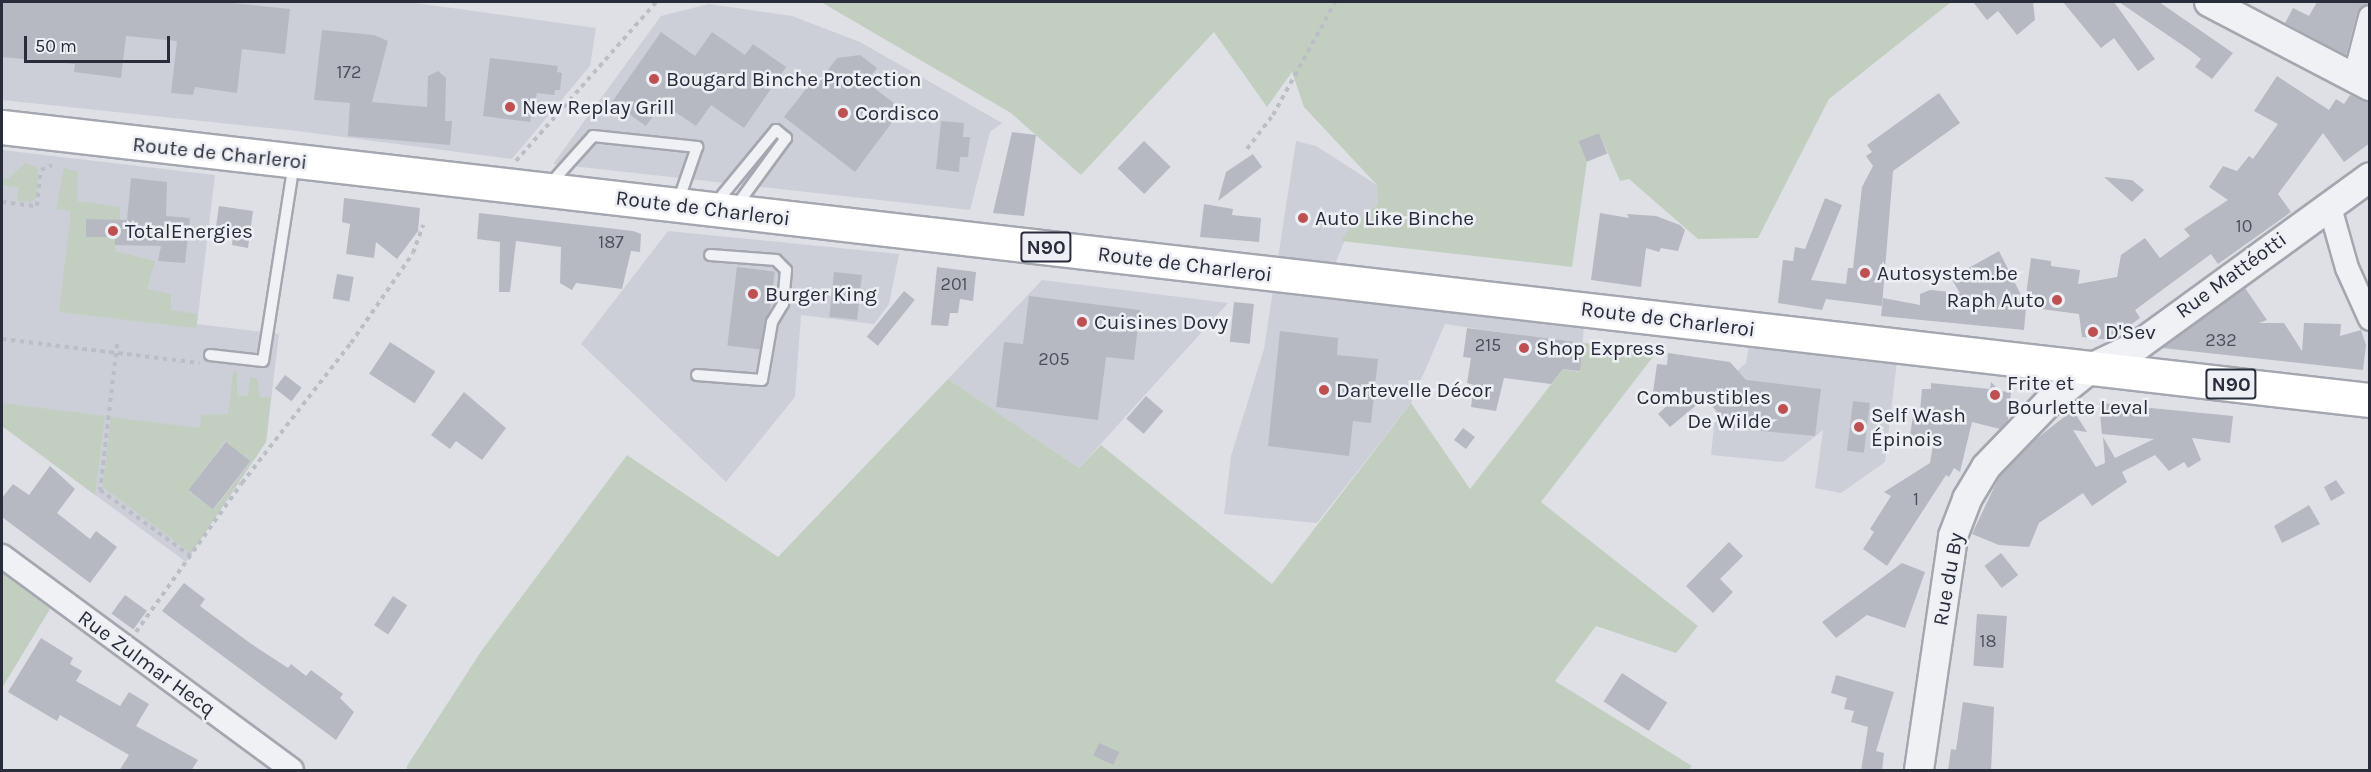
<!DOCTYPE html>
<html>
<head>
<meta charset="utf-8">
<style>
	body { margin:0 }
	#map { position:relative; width:2371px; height:772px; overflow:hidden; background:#dee0e6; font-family:Karla,sans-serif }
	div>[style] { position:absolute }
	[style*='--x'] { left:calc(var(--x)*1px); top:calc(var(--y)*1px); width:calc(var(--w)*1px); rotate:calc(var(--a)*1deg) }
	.built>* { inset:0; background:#cccfd7 }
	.green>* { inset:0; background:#c2cfc0 }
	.building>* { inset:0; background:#b6b9c2; transform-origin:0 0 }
	.path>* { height:4px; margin-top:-2px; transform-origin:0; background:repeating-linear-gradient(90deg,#bcbec5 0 4.5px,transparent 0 9px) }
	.roads { filter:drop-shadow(2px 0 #a4a7af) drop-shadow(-2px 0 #a4a7af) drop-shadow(0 2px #a4a7af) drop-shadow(0 -2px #a4a7af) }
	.service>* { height:10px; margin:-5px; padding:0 5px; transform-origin:5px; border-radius:5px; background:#f0f1f5 }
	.minor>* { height:22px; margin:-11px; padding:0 11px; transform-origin:11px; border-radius:11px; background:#f0f1f5 }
	.tertiary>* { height:28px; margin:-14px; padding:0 14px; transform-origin:14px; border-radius:14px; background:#f0f1f5 }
	.primary>* { height:33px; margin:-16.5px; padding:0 16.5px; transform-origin:16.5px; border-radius:16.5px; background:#fff }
	.dots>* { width:16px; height:16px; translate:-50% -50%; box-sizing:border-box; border:3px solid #edeff4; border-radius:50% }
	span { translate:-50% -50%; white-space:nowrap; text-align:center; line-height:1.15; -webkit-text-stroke:5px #edeff4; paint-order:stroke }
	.number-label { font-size:18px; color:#4c505d }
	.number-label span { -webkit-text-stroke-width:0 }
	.shield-label span { padding:2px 4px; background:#edeff4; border:2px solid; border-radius:4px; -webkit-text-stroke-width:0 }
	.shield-label { font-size:20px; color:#292d3b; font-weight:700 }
	.poi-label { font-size:21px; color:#292d3b }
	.left { translate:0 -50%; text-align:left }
	.right { translate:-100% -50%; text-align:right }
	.street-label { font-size:21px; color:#292d3b }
	.frame { position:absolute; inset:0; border:3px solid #292d3b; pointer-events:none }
	.scale { position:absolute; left:24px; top:36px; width:146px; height:27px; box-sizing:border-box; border:3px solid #292d3b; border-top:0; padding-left:8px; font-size:18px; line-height:21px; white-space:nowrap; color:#292d3b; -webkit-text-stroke:4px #edeff4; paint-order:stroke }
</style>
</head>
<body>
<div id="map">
	<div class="built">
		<i style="clip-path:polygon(2px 2px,408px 2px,596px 28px,590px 66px,512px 159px,297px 131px,2px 100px)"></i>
		<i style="clip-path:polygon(709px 4px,792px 16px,860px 42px,1002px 123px,990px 132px,970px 210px,553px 164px,661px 16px)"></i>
		<i style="clip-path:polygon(1296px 141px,1316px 146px,1377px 185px,1378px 204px,1350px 227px,1335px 264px,1585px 304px,1581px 372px,1563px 369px,1512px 334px,1445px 324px,1411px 403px,1317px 523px,1224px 514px,1231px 456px,1264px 349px)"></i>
		<i style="clip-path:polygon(2px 150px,215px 175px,197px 324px,279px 334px,266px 442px,186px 562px,2px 426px)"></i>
		<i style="clip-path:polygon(668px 231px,899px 254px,889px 304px,874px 324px,801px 315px,795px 397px,726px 482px,581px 344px)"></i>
		<i style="clip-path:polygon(1042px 280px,1228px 303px,1079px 468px,948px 379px)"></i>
		<i style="clip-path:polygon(1749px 346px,1897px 361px,1885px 462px,1841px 493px,1815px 488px,1823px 430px,1783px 462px,1711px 455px,1718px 388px,1746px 363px)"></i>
	</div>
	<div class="green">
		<i style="clip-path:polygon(821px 2px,1951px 2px,1829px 99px,1758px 238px,1698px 239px,1629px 179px,1620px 181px,1599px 133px,1580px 142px,1587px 161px,1572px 267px,1341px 241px,1350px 227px,1378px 204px,1377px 185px,1304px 107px,1292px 72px,1267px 107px,1214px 32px,1081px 175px,1011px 113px)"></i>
		<i style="clip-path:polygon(25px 163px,38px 168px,36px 198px,31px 202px,17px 201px,18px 187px,2px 185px,2px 178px,8px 179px)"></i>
		<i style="clip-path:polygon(64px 168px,78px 172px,77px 201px,120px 207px,120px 220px,86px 219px,86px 237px,115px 237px,115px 251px,155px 261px,147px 289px,171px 294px,171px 310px,198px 314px,196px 328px,59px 312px,71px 211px,56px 209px)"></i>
		<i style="clip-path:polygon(1583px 343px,1659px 349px,1541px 502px,1698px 626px,1676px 653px,1596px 626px,1555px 681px,1692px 766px,1688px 770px,407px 770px,407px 766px,482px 650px,627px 455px,778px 557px,948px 379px,1079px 468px,1101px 445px,1272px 584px,1411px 403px,1470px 489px,1563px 369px,1580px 372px)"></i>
		<i style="clip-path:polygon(evenodd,237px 371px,237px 395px,248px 396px,250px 378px,257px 378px,260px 397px,271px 398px,266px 442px,191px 553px,103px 487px,111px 417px,200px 428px,201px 415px,228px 414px,233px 372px,237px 371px,225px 441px,251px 461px,214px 510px,188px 491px,225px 441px)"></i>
		<i style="clip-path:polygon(2px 403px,105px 416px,95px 495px,2px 426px)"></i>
		<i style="clip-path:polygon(2px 573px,50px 609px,2px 688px)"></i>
	</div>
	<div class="building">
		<i style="clip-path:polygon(2px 2px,221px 2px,290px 9px,285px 54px,242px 49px,237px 93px,195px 87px,193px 95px,171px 93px,177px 41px,126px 36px,121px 78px,74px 72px,75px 64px,2px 57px)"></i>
		<i style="clip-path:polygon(1973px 2px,2033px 2px,2035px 20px,2017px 35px,1998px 11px,1987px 20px)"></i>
		<i style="clip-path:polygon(2063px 2px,2114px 2px,2155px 59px,2138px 71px,2114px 38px,2101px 48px)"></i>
		<i style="clip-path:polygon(2119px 2px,2159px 2px,2233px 53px,2212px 79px,2195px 67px,2201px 59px,2191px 51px)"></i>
		<i style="clip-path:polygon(2317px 2px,2370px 2px,2357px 13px,2346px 55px,2285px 23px,2293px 8px,2309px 16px)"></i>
		<i style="clip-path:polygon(322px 30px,374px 35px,388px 41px,372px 102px,427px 107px,428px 76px,438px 71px,446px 78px,445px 121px,452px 121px,450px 145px,348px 136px,350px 103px,314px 100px)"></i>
		<i style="clip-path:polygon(661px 32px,695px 56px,712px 32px,745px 55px,753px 44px,786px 67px,744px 128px,711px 105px,696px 126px,662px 103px,646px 126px,612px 102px)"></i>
		<i style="clip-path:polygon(860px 55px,877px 68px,866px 82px,902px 109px,855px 172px,784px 117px,810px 84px,815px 87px,837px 58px)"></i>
		<i style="clip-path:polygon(490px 58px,558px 66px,557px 72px,562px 73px,560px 90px,555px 90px,554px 95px,537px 93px,530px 122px,483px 116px)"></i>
		<i style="clip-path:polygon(2277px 76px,2329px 110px,2336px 99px,2344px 104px,2350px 95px,2370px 103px,2370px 143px,2344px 162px,2323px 133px,2278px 194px,2291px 212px,2218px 264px,2211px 254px,2135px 310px,2140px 318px,2110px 340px,2082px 337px,2079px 314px,2026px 307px,2024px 330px,1881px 316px,1883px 298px,1920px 305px,1920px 294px,1930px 290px,1960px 293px,1951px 278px,1999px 251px,2025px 303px,2031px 258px,2051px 261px,2051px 266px,2080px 270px,2078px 284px,2117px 277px,2121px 255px,2145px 238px,2160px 258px,2190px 236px,2184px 229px,2228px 200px,2209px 187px,2223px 166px,2237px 171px,2249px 156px,2253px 159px,2278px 124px,2254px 111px)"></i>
		<i style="clip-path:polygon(1939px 93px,1960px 123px,1893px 171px,1882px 306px,1826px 299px,1822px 310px,1778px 303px,1783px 260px,1793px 261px,1795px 247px,1805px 249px,1825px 198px,1842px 205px,1811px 280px,1846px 284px,1848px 268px,1853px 268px,1862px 187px,1873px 166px,1866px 156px,1872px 152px,1867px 145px)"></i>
		<i style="clip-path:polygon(941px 121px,964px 123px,963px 137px,970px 137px,968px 157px,960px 157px,959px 172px,936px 169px)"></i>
		<i style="clip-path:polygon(1012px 132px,1036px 135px,1024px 216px,993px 213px)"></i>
		<i style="left:1599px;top:133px;width:22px;height:22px;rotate:68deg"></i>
		<i style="left:1144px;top:141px;width:37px;height:38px;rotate:44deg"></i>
		<i style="clip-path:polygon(1253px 154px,1262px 167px,1218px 201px,1226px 172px)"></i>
		<i style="clip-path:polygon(2104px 177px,2132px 180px,2144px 190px,2132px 202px)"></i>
		<i style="clip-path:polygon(131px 178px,167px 182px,166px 216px,190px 218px,185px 263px,158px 261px,161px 246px,115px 245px,115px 237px,86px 237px,86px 219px,127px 220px)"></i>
		<i style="clip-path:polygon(344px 198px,420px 208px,418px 231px,397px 259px,376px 242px,374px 258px,346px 254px,350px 224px,342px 222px)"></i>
		<i style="clip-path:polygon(1204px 204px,1233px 209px,1232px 215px,1261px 218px,1259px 242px,1200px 237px)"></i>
		<i style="clip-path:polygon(219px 206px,253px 211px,248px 248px,232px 245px,233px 236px,215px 233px)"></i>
		<i style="clip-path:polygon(479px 213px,633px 231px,641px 234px,640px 252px,631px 251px,622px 289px,576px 283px,572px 290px,560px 283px,561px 247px,516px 241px,510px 292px,499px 292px,500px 242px,477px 239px)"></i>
		<i style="clip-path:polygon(1600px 213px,1629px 218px,1627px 214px,1656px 216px,1680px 225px,1685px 230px,1678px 251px,1661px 248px,1659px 252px,1646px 248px,1641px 287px,1591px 280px)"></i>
		<i style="left:737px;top:267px;width:38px;height:79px;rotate:7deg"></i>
		<i style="clip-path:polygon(937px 267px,976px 272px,973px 301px,960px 299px,958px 313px,950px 313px,948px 326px,931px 325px)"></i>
		<i style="left:834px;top:272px;width:28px;height:45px;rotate:6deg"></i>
		<i style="left:337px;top:274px;width:17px;height:25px;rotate:10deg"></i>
		<i style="clip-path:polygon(2245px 288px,2267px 320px,2259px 323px,2284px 323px,2302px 351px,2304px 323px,2341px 324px,2340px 336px,2361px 330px,2366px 345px,2363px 370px,2162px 348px)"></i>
		<i style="left:904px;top:291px;width:14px;height:59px;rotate:39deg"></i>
		<i style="clip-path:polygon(1029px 296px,1140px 310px,1134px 360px,1106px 357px,1098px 420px,996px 407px,1004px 342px,1023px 344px)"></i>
		<i style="left:1234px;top:302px;width:20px;height:40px;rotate:6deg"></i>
		<i style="clip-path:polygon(1467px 328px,1583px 343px,1580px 371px,1563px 369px,1551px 384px,1504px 378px,1496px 411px,1471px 407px,1474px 385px,1467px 383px,1471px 358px,1463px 357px)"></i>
		<i style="clip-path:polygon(1280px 331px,1338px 338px,1337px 355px,1378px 359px,1371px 423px,1353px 421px,1349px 456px,1268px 446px)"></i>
		<i style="left:390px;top:342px;width:54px;height:38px;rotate:33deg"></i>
		<i style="clip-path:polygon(1668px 353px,1730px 362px,1746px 380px,1821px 389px,1815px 436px,1731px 428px,1705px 398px,1670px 427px,1658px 414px,1679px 395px,1653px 392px,1657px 364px,1667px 365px)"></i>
		<i style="left:285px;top:375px;width:21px;height:17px;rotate:37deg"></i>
		<i style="clip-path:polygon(1991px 382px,2000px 391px,2011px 392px,2008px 420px,2000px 429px,1972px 422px,1960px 472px,1954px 468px,1949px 477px,1946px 475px,1887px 566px,1863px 549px,1874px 532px,1870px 529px,1891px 496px,1884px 492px,1930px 463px,1934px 439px,1910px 435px,1914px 410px,1920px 411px,1922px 389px,1931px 389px,1931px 383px,1990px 389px)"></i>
		<i style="clip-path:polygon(464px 392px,506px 428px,482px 460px,456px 441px,450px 449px,431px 435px)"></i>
		<i style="left:1146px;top:396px;width:23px;height:30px;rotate:41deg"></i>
		<i style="left:1853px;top:401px;width:17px;height:50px;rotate:7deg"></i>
		<i style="clip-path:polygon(2099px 403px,2233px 416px,2230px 443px,2192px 438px,2201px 460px,2188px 468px,2184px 462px,2169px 471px,2155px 455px,2122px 472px,2127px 482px,2092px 506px,2083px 493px,2039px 523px,2029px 547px,1999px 545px,1972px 534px,1999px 477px,2036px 439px,2073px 410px,2087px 432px,2073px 430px,2096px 467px,2105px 463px,2103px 437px,2115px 458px,2154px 439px,2102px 434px)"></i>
		<i style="left:1463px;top:428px;width:15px;height:15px;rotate:37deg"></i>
		<i style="left:226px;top:442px;width:31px;height:61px;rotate:38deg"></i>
		<i style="clip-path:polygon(50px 466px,75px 489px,57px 513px,90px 539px,96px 531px,117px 547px,90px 583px,2px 517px,2px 498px,13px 484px,29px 495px)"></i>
		<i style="clip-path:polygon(2336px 480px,2345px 493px,2331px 501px,2324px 487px)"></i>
		<i style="clip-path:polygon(2309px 505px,2320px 524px,2282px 543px,2274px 526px)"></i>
		<i style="clip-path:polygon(1729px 542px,1743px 556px,1720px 579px,1733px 592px,1713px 613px,1686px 586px)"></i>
		<i style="left:2001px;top:553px;width:28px;height:21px;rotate:52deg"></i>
		<i style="clip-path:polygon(1902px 563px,1925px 572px,1905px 628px,1867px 615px,1836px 638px,1822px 622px)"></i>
		<i style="clip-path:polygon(184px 583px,205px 599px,200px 606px,250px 643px,288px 668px,291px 664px,306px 676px,311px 670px,343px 694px,340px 698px,354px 712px,336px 740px,162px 611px)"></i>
		<i style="left:125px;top:595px;width:27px;height:23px;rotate:36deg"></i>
		<i style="left:393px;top:596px;width:17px;height:35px;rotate:33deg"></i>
		<i style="left:1977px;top:614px;width:30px;height:52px;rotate:4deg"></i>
		<i style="clip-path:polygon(41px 638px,73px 658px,70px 664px,82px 671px,76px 681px,120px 706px,129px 692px,149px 704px,136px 726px,198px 760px,191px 771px,119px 771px,129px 755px,60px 715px,57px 721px,8px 692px)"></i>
		<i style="left:1622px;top:673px;width:54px;height:34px;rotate:33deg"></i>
		<i style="clip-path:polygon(1836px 675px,1894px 692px,1876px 751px,1884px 753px,1882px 771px,1861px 771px,1868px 727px,1851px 722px,1854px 711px,1844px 709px,1847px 698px,1831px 693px)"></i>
		<i style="clip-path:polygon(1963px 702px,1994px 707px,1991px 771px,1948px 771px,1951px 749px,1956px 750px)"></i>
		<i style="left:1099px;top:743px;width:22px;height:14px;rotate:24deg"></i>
	</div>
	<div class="path">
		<i style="--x:1247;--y:149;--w:43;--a:-52.6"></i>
		<i style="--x:1273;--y:115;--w:129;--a:-61.2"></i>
		<i style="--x:516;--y:161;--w:212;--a:-48.6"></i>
		<i style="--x:2;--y:202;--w:35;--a:7"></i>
		<i style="--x:37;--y:206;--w:36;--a:-84"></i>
		<i style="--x:41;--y:170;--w:12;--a:-24"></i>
		<i style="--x:2;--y:339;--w:199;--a:6.9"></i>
		<i style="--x:117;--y:344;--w:147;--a:96.6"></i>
		<i style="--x:100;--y:490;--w:114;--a:36.1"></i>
		<i style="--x:136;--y:632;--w:183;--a:-54.6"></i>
		<i style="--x:242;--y:483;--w:177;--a:-52.1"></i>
		<i style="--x:351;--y:343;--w:109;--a:-55.4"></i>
		<i style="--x:413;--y:253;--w:30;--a:-70"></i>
	</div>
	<div class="roads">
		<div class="service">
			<i style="--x:550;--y:184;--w:64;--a:-48.1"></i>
			<i style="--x:593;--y:136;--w:105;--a:6"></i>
			<i style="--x:697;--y:147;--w:58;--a:109.1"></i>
			<i style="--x:715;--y:204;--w:96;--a:-50.5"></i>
			<i style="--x:776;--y:130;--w:13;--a:39"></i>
			<i style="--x:786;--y:138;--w:83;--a:126.2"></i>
			<i style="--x:210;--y:355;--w:53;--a:6.5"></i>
			<i style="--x:263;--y:361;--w:199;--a:-81.1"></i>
			<i style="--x:697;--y:375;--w:65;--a:4.4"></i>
			<i style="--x:762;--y:380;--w:59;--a:-80.2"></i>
			<i style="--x:772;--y:322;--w:21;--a:-59"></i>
			<i style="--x:783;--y:304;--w:34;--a:-85"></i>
			<i style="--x:786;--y:270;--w:14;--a:-135"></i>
			<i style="--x:776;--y:260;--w:66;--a:-175.7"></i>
		</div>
		<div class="minor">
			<i style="--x:2354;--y:79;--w:64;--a:-75.5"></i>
			<i style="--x:2329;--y:204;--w:66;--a:74.3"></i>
			<i style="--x:2347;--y:268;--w:56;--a:65.7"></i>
			<i style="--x:2;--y:556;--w:360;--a:36.4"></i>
		</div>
		<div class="tertiary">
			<i style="--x:2209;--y:2;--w:182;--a:27.6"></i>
			<i style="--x:1919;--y:770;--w:236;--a:-81.7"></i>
			<i style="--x:1953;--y:536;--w:40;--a:-69"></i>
			<i style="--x:1967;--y:499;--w:37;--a:-59"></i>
			<i style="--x:1986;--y:467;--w:89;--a:-45.9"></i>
			<i style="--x:2048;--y:403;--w:55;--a:-39.1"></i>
			<i style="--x:2091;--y:368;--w:53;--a:-25.6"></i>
			<i style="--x:2139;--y:345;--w:286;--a:-36"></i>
		</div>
		<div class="primary">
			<i style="--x:2;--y:127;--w:2384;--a:6.58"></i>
		</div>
	</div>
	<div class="dots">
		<i style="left:654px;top:79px;background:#be5052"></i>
		<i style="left:510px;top:107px;background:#be5052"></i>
		<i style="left:843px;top:113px;background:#be5052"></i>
		<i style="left:1303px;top:218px;background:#be5052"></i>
		<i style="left:113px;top:231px;background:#be5052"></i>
		<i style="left:1865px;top:273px;background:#be5052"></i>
		<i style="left:753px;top:294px;background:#be5052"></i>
		<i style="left:2057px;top:300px;background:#be5052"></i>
		<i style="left:1082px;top:322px;background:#be5052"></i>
		<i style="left:2093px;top:332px;background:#be5052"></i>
		<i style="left:1524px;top:348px;background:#be5052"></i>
		<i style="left:1324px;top:390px;background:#be5052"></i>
		<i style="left:1995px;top:395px;background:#be5052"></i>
		<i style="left:1783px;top:409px;background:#be5052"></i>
		<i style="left:1859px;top:427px;background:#be5052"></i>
	</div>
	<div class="number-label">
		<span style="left:349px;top:72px">172</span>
		<span style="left:2244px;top:226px">10</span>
		<span style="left:611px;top:242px">187</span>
		<span style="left:954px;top:284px">201</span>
		<span style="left:2221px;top:340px">232</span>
		<span style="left:1488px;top:345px">215</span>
		<span style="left:1054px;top:359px">205</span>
		<span style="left:1916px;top:499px">1</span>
		<span style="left:1988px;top:641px">18</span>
	</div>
	<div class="shield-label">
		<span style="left:1046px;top:247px">N90</span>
		<span style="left:2231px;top:384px">N90</span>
	</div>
	<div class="poi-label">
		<span class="left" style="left:666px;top:79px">Bougard Binche Protection</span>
		<span class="left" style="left:522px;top:107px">New Replay Grill</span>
		<span class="left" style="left:855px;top:113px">Cordisco</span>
		<span class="left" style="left:1315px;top:218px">Auto Like Binche</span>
		<span class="left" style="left:125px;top:231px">TotalEnergies</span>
		<span class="left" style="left:1877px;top:273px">Autosystem.be</span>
		<span class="left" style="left:765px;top:294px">Burger King</span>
		<span class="right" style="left:2045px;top:300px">Raph Auto</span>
		<span class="left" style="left:1094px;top:322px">Cuisines Dovy</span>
		<span class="left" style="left:2105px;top:332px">D'Sev</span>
		<span class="left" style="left:1536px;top:348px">Shop Express</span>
		<span class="left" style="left:2007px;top:395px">Frite et<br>Bourlette Leval</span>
		<span class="left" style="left:1336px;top:390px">Dartevelle Décor</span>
		<span class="right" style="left:1771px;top:409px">Combustibles<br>De Wilde</span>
		<span class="left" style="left:1871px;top:427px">Self Wash<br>Épinois</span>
	</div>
	<div class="street-label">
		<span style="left:220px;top:153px;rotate:6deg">Route de Charleroi</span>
		<span style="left:703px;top:208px;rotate:7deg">Route de Charleroi</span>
		<span style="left:1185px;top:264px;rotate:7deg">Route de Charleroi</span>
		<span style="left:2231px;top:275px;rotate:-36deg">Rue Mattéotti</span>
		<span style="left:1668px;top:319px;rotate:7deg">Route de Charleroi</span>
		<span style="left:1948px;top:579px;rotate:-80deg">Rue du By</span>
		<span style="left:147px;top:663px;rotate:36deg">Rue Zulmar Hecq</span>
	</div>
	<div class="frame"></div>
	<div class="scale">50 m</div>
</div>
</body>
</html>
